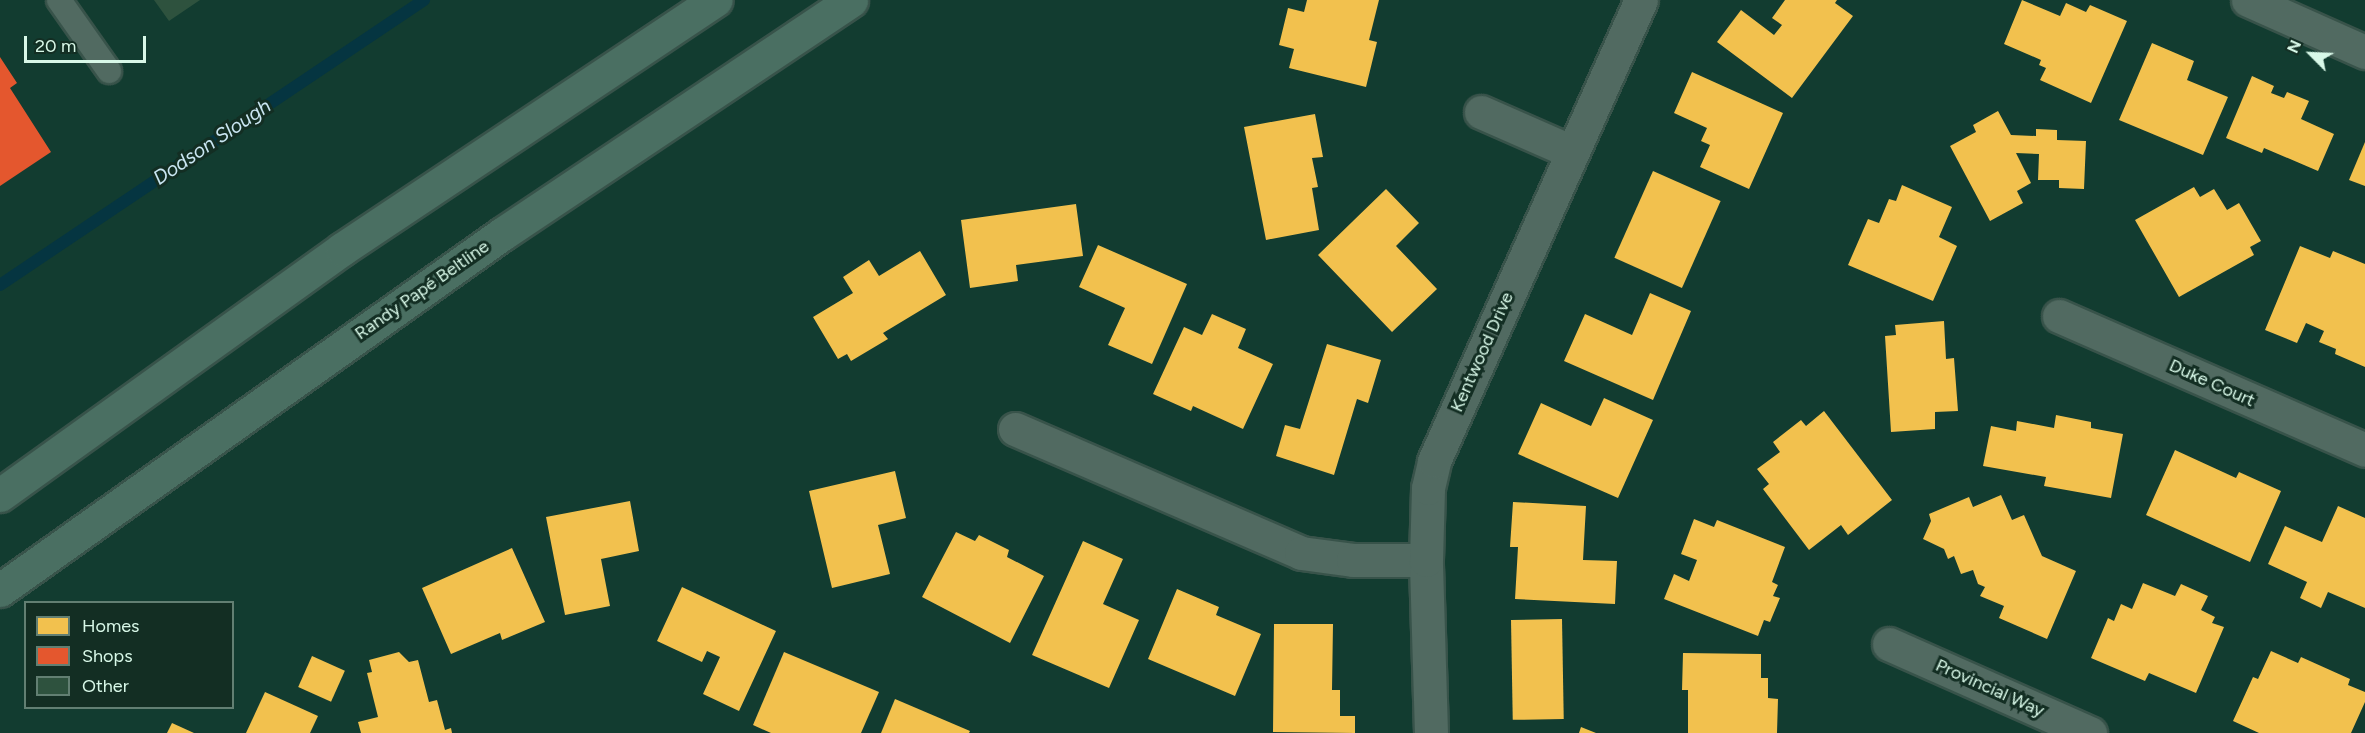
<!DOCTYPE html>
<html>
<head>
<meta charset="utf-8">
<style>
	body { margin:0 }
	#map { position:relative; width:2365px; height:733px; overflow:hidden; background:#123c30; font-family:Figtree,sans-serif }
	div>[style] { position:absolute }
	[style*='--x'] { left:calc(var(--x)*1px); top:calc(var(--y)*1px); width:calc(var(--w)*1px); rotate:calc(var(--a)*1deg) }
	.homes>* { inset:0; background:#f2c14e; transform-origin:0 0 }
	.shops>* { inset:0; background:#e4572e }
	.stream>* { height:12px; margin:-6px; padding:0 6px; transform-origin:6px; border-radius:6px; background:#053541 }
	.building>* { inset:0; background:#2e523e }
	.roads { filter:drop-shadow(2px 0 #38534a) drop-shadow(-2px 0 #38534a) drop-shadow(0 2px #38534a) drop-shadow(0 -2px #38534a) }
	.service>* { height:24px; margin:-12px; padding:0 12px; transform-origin:12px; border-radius:12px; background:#516a61 }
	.minor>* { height:33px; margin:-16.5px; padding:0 16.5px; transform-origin:16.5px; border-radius:16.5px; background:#516a61 }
	.motorway>* { height:33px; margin:-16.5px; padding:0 16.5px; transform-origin:16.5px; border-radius:16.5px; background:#4a6f62 }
	span { translate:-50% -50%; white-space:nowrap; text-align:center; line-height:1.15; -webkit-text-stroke:6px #132e23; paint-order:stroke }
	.street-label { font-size:18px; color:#d8f8e8 }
	.water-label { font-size:20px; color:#cae6f2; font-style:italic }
	.legend { position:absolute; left:24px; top:601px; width:210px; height:108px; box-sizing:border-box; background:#132e23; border:2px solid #627f72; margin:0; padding:8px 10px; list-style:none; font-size:18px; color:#d8f8e8 }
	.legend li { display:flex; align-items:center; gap:12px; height:30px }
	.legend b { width:30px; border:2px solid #627f72 }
	.north { position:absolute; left:2281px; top:24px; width:60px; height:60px; -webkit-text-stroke:4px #132e23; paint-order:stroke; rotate:294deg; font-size:16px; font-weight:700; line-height:24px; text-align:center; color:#d8f8e8 }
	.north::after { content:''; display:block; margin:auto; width:21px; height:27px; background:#d8f8e8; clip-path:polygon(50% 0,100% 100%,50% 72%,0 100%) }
	.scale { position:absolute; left:24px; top:36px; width:122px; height:27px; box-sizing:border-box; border:3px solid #d8f8e8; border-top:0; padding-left:8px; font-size:18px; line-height:21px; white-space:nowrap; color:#d8f8e8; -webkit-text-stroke:4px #132e23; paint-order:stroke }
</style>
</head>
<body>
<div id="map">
	<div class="homes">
		<i style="clip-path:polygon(1307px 0,1379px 0,1369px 40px,1377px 42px,1366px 87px,1289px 68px,1294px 49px,1279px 45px,1288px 8px,1304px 12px)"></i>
		<i style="clip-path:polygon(1785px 0,1837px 0,1835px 3px,1853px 16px,1792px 98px,1717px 42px,1741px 10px,1774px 35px,1782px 25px,1772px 18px)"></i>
		<i style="clip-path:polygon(2022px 0,2060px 16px,2066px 3px,2086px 12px,2090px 5px,2127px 21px,2091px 103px,2040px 80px,2046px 68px,2039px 65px,2041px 60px,2004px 44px)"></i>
		<i style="clip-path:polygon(2152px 43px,2194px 61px,2187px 80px,2228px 97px,2203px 155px,2119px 120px)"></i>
		<i style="clip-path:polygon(1692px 72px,1783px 113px,1749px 189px,1700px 167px,1710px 145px,1701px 141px,1707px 128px,1674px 113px)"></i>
		<i style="clip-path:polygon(2252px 76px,2274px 86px,2271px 93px,2284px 98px,2287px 92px,2309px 101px,2301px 119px,2334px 134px,2318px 171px,2264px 148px,2262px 153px,2226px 138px)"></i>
		<i style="clip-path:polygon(1998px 111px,2011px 135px,2036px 136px,2036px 129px,2057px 130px,2057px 140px,2086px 141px,2084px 189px,2059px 188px,2059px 180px,2038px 180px,2039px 154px,2016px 153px,2031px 183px,2017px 191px,2023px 203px,1990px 221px,1950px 146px,1976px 132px,1973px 125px)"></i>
		<i style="clip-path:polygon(1315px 114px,1323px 157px,1312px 158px,1318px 187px,1312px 188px,1319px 230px,1266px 240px,1244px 127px)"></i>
		<i style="clip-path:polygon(2365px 142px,2365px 186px,2349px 180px)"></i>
		<i style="left:1653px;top:171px;width:74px;height:95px;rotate:24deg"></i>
		<i style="clip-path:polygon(1902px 185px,1952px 207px,1939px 237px,1957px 246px,1933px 301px,1848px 265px,1868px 219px,1879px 223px,1889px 199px,1896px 201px)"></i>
		<i style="clip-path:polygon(2194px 187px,2200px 197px,2214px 189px,2227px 210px,2239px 203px,2261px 241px,2250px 247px,2254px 255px,2179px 297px,2135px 220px)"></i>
		<i style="clip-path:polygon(1386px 189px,1419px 223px,1396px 246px,1437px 289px,1392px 332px,1318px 255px)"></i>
		<i style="clip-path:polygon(1076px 204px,1083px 256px,1016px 265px,1018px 281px,970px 288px,961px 220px)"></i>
		<i style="clip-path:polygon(1098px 245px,1187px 284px,1152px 364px,1108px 345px,1125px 308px,1079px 287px)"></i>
		<i style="clip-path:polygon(2300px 246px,2330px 258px,2333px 251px,2365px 264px,2365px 367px,2335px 354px,2336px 349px,2319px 342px,2324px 331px,2306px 323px,2297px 343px,2265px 330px)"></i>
		<i style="clip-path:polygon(920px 251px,946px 295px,883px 333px,888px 339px,851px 361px,847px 354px,838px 359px,813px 317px,853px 293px,843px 277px,869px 260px,879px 276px)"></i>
		<i style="clip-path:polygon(1650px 293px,1691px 311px,1653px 400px,1564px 361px,1585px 314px,1632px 335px)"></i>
		<i style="clip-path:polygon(1212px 314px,1246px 329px,1238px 348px,1273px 364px,1243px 429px,1193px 406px,1191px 411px,1153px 394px,1184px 327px,1202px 335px)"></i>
		<i style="clip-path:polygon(1944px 321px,1946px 359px,1954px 358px,1958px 411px,1935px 412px,1935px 429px,1891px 432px,1885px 336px,1896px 335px,1895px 325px)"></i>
		<i style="clip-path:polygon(1327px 344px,1381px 360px,1368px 403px,1357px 399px,1334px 475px,1276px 456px,1285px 425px,1300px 429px)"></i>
		<i style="clip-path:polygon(1604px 398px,1653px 420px,1618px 498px,1518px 454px,1541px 403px,1591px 426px)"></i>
		<i style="clip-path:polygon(1824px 411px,1892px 500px,1848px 535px,1841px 525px,1809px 550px,1763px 489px,1769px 484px,1757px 469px,1780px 452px,1773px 442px,1801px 420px,1806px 426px)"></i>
		<i style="clip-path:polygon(2056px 415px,2091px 422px,2091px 428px,2123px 434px,2111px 498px,2044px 486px,2046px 477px,1983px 466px,1991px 426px,2016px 431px,2017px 421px,2054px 428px)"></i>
		<i style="clip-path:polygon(2175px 450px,2236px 478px,2239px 472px,2281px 491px,2250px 562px,2146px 515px)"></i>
		<i style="clip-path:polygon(895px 471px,906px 518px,878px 525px,890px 574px,832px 588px,809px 491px)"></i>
		<i style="clip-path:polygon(2001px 495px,2012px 520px,2024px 515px,2042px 556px,2076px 571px,2047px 639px,1999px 618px,2004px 606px,1980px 596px,1985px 587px,1978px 584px,1973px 570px,1961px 574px,1954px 556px,1948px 559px,1944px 549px,1923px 539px,1931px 521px,1929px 514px,1969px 497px,1973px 507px)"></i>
		<i style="clip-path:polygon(630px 501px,639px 551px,601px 559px,610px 606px,565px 615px,546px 517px)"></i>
		<i style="clip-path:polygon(1513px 502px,1586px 506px,1583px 560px,1617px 561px,1615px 604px,1515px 599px,1518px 547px,1510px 547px)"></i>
		<i style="clip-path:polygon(2338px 506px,2365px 518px,2365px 608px,2328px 592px,2321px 608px,2300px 598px,2307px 582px,2268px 564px,2285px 526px,2322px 542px)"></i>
		<i style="clip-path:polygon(1694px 519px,1714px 527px,1717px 520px,1785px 547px,1772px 582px,1778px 585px,1773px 596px,1780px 598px,1770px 622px,1764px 620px,1758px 636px,1664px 599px,1674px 574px,1689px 581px,1697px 560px,1681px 554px)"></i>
		<i style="clip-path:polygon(956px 532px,975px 541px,979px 535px,1009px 550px,1007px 557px,1044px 576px,1010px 643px,922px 597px)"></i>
		<i style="clip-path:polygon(1083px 541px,1123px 559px,1103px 604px,1139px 620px,1109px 688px,1032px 655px)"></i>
		<i style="clip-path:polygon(512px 548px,545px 622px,502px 640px,500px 633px,451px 654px,422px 588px)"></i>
		<i style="clip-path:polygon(2143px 583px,2175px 596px,2181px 584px,2208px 596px,2201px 610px,2215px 617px,2212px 623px,2224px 627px,2196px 693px,2149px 673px,2145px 681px,2091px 658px,2108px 618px,2114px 621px,2121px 604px,2132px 609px)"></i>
		<i style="clip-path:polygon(682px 587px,776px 631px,739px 711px,703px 694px,720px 657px,707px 651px,702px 662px,657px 641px)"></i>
		<i style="clip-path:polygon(1177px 589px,1219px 607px,1216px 615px,1261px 634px,1235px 696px,1148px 659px)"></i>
		<i style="left:1562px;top:619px;width:100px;height:51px;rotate:89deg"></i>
		<i style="clip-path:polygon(1274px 624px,1333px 624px,1332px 690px,1340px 690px,1340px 716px,1355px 716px,1355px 733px,1273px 732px)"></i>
		<i style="clip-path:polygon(2271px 651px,2298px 663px,2301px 657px,2350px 679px,2348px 685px,2365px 692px,2365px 702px,2351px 733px,2259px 733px,2233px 721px,2253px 677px,2258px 679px)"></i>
		<i style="clip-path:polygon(399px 652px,409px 662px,418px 660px,429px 702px,437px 700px,445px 730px,451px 728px,452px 733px,361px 733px,358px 722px,378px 717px,367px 673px,372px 672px,369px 660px)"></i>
		<i style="clip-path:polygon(784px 652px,879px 692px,861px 733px,771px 733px,753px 725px)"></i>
		<i style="clip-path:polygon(1683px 653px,1761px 654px,1761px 678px,1768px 678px,1768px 698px,1778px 699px,1777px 733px,1688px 733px,1688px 690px,1682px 690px)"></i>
		<i style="left:312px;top:656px;width:36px;height:34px;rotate:24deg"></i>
		<i style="clip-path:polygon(265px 692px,318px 716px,310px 733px,246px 733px)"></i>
		<i style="clip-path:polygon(895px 699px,970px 731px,969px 733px,881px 733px)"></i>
		<i style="clip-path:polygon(172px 723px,194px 733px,167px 733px)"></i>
		<i style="clip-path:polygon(1581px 727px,1596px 733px,1579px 733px)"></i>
	</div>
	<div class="shops">
		<i style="clip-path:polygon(0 57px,17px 83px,10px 88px,51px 152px,0 186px)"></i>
	</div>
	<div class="stream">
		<i style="--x:0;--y:285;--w:511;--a:-33.91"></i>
	</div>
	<div class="building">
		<i style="clip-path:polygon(154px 0,200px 0,169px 21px)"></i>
	</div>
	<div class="roads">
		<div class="service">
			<i style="--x:59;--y:0;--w:87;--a:54.8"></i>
		</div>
		<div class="minor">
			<i style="--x:2248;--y:0;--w:128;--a:24"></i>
			<i style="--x:1481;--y:112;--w:97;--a:23.7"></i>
			<i style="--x:2059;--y:316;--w:334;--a:23.6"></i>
			<i style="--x:1015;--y:429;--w:312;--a:23.4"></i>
			<i style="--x:1301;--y:553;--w:52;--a:7.7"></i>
			<i style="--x:1353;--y:560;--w:73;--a:0"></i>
			<i style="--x:1889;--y:644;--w:220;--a:23.9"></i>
			<i style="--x:1431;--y:733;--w:173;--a:-91.7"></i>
			<i style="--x:1426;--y:560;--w:72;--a:-88.4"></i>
			<i style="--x:1428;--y:488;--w:28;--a:-77"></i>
			<i style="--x:1434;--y:461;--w:505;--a:-65.82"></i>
		</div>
		<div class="motorway">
			<i style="--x:0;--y:495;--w:421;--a:-35.7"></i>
			<i style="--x:342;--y:249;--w:449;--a:-33.7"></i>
			<i style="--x:0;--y:590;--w:615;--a:-35.34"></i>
			<i style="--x:502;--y:234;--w:420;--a:-33.8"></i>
		</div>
	</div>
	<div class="street-label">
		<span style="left:422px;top:290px;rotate:-35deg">Randy Papé Beltline</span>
		<span style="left:1482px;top:352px;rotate:-66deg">Kentwood Drive</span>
		<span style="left:2212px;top:383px;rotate:24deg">Duke Court</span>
		<span style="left:1990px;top:688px;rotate:24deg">Provincial Way</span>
	</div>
	<div class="water-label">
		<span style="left:212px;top:142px;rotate:-34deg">Dodson Slough</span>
	</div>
	<ul class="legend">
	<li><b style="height:16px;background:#f2c14e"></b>Homes</li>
	<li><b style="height:16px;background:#e4572e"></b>Shops</li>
	<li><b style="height:16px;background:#2e523e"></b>Other</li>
	</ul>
	<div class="north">N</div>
	<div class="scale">20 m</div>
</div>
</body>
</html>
